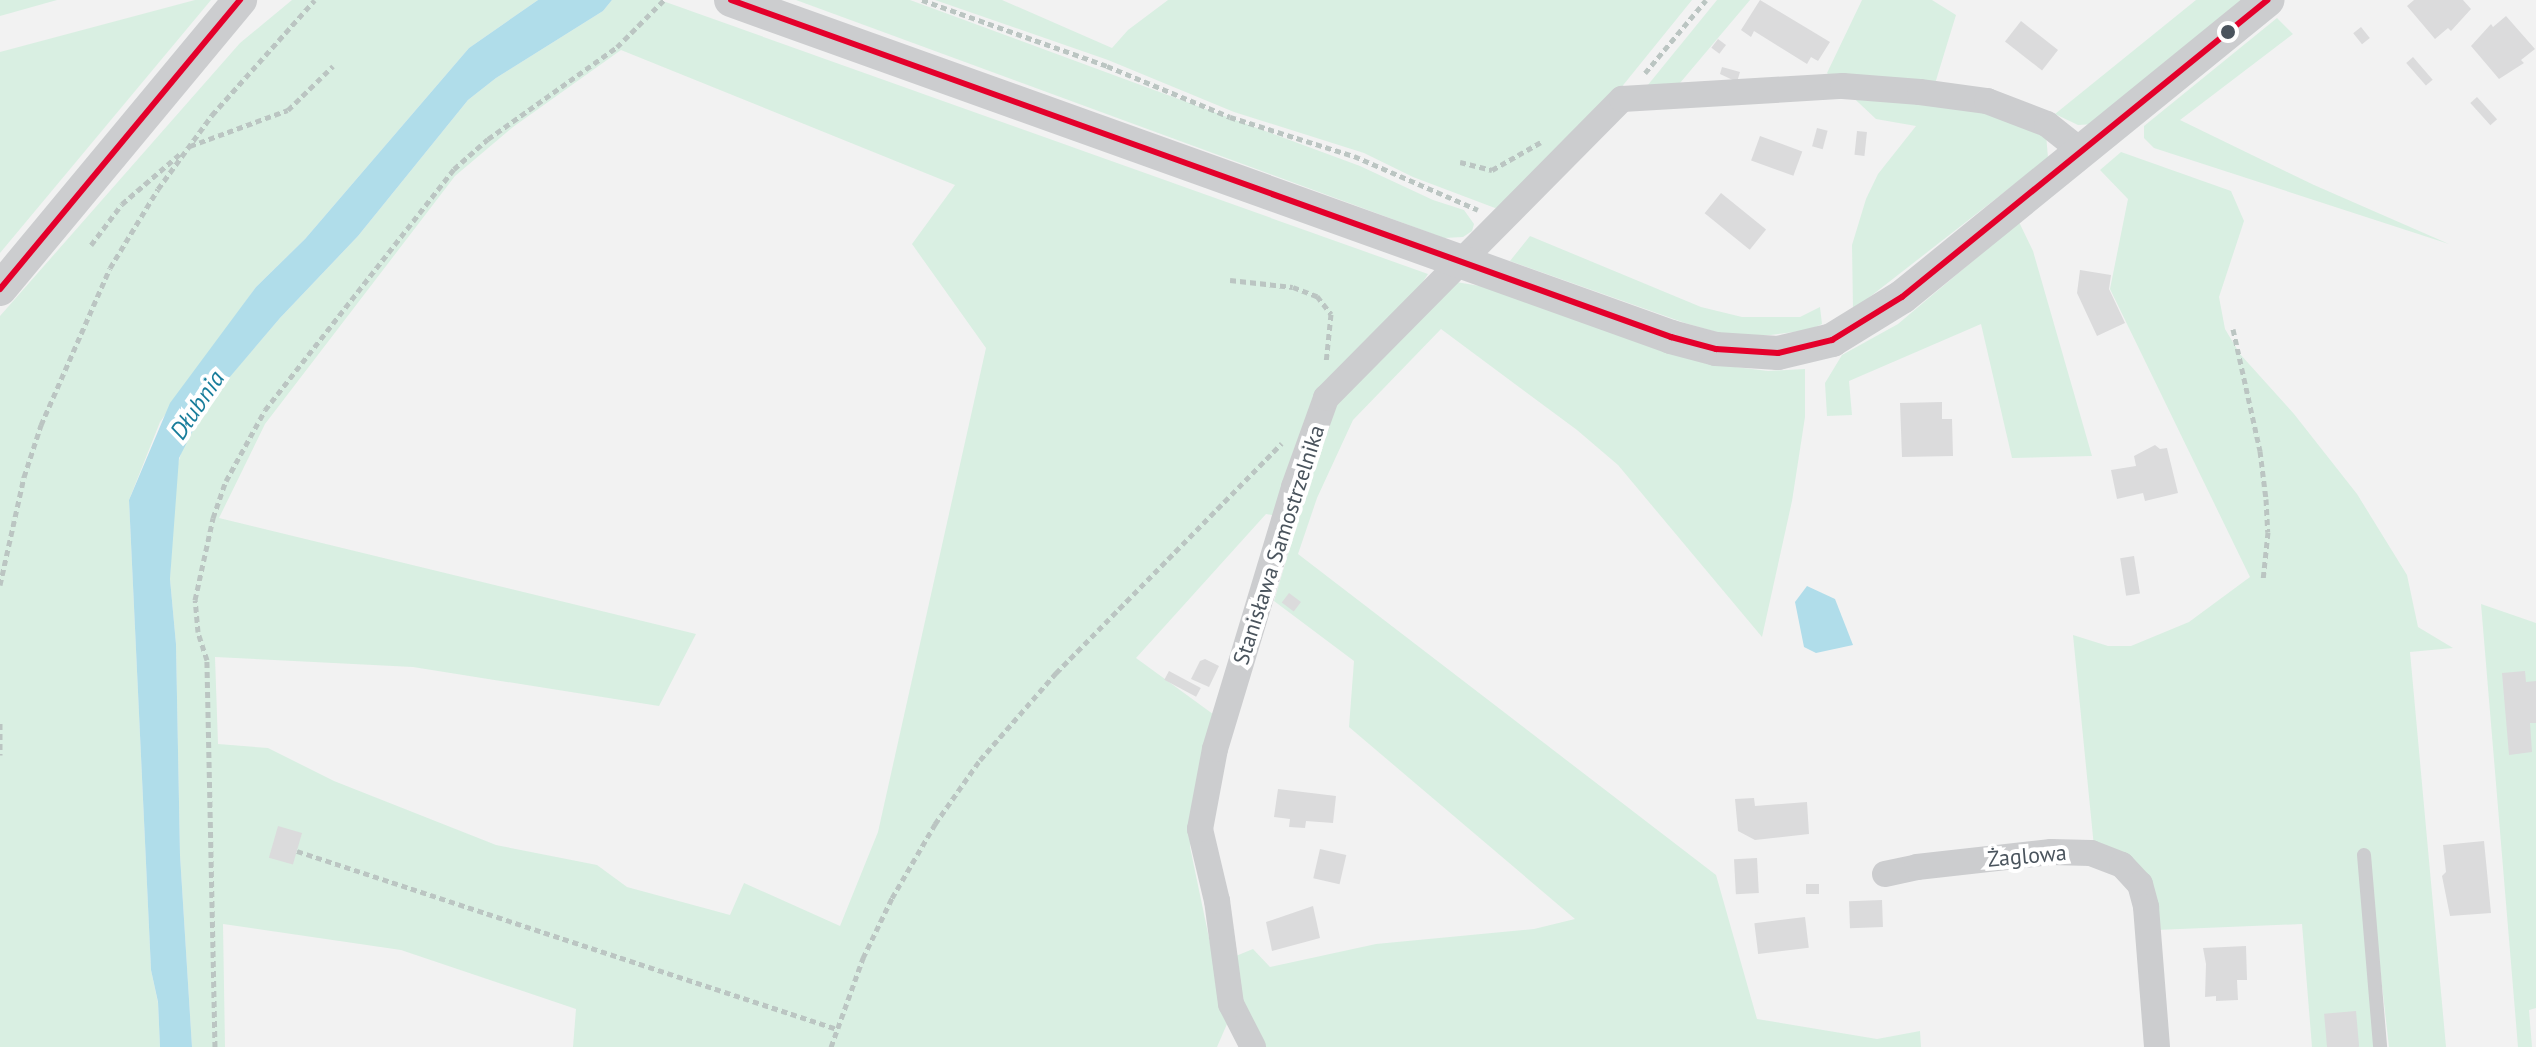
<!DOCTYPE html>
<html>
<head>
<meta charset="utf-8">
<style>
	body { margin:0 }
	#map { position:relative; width:2536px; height:1047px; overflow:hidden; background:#f2f2f2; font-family:"PT Sans",sans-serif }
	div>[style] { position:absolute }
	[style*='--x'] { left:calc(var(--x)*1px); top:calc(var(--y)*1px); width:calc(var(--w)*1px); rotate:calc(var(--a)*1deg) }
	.green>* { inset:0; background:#d9efe2 }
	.water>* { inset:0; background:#b0ddea }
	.building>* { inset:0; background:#dbdbdc; transform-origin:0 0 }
	.path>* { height:5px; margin-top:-2.5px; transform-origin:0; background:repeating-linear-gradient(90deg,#bbc5c2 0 6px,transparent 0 10px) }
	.service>* { height:14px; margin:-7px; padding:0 7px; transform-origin:7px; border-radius:7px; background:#cccdcf }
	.minor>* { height:26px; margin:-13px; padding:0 13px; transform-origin:13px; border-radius:13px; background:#cccdcf }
	.tertiary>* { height:34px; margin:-17px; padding:0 17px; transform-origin:17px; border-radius:17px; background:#cccdcf }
	.bus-1>* { height:6px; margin:-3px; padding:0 3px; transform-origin:3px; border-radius:3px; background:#e4002b }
	.dots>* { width:22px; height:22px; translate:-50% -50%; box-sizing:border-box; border:4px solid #fff; border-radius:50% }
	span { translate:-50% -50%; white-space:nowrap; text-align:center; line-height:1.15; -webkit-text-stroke:8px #fff; paint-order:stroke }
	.street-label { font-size:22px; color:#4a545d }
	.water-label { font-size:24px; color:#187d9b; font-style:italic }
</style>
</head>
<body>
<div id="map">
	<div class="green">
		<i style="clip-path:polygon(0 0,57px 0,0 16px)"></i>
		<i style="clip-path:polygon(195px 0,211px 0,0 253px,0 52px)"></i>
		<i style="clip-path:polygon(292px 0,538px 0,469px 48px,305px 239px,256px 287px,160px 422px,129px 500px,151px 970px,158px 1003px,160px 1047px,0 1047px,0 316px,240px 43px)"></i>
		<i style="clip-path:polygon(evenodd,612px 0,660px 0,1428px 274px,1407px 306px,1316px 396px,1277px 516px,1266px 514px,1136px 658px,1217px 717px,1198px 788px,1190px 847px,1227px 1024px,1217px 1047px,573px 1047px,576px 1009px,401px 950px,223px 924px,225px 1047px,192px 1047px,180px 855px,176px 644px,170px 579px,175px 474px,182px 450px,199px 414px,213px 396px,280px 318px,358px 236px,468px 100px,496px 78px,603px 11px,612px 0,621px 50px,955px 185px,912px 244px,986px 348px,878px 832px,840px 926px,744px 883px,730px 915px,627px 887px,597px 865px,496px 845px,334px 781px,268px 748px,218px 744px,215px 657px,413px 667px,659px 706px,696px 634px,219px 518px,265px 424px,455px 176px,513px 127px,621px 50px)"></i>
		<i style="clip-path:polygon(796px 0,910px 0,1360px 166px,1433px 200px,1464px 210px,1474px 224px,1472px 231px,1463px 237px,1444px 238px)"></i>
		<i style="clip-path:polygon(935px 0,1002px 0,1112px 48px,1128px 30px,1168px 0,1692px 0,1620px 89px,1504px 205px,1495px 208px,1413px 177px,1364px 153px,1234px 112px,1108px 60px)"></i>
		<i style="clip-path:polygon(1717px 0,1750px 0,1680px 83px,1643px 91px)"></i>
		<i style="clip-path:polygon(1862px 0,1932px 0,1956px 15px,1930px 100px,1961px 104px,2046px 134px,2048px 158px,1853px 310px,1852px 245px,1866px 199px,1878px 174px,1916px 126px,1876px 119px,1827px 73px)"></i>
		<i style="clip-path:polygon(2196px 0,2246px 0,2095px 124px,2078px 125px,2055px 114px)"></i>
		<i style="clip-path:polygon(2277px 18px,2293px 34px,2180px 120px,2314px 185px,2449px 244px,2154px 148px,2144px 138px,2144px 126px)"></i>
		<i style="clip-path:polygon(2121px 152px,2231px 191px,2244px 221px,2219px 297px,2225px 329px,2240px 354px,2294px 414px,2357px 494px,2407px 575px,2418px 627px,2453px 648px,2410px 652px,2446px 1047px,2389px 1047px,2367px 854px,2377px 1047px,2312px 1047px,2302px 924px,2156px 930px,2146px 877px,2094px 847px,2073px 635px,2108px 646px,2131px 646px,2189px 622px,2250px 577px,2110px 289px,2128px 199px,2100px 170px)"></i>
		<i style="clip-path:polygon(2019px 222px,2033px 251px,2092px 456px,2012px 458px,1981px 324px,1849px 381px,1852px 415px,1827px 416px,1825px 383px,1842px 355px,1898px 324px)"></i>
		<i style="clip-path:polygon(1530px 236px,1701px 307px,1742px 317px,1800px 317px,1820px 307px,1822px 324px,1809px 330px,1771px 335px,1727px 335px,1685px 323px,1510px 261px)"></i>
		<i style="clip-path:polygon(1456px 282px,1480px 286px,1711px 364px,1768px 371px,1805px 369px,1805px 417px,1792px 501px,1762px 637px,1618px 465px,1577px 430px,1441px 329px,1353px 420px,1317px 498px,1298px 554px,1716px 875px,1757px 1019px,1877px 1039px,1920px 1031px,1921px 1047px,1265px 1047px,1239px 998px,1231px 958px,1253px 949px,1270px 967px,1376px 944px,1534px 929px,1575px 919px,1349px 727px,1354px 661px,1274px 601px,1334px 400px)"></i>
		<i style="clip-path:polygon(2481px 604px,2536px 623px,2536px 1008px,2529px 1010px,2532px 1047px,2518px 1047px)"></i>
	</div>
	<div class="water">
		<i style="clip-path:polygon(538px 0,612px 0,603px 11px,496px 78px,468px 100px,358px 236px,280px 318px,206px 405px,179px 458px,170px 579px,176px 644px,180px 855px,192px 1047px,160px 1047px,158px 1002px,151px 970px,129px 500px,170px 403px,256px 287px,305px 239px,469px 48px)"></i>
		<i style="clip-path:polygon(1807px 586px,1835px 599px,1853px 645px,1816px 653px,1804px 647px,1795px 602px)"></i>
	</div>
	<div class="building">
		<i style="clip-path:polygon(1760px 0,1830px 42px,1818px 61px,1811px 57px,1807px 64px,1754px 31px,1751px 37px,1741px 30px)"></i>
		<i style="clip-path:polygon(2414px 0,2463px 0,2471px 9px,2451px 31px,2448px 28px,2435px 39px,2407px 6px)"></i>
		<i style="clip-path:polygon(2506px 16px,2535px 49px,2521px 60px,2524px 63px,2499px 79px,2471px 46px,2491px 24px,2493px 27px)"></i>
		<i style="left:2021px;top:21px;width:47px;height:26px;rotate:38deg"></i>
		<i style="left:2361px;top:27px;width:14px;height:10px;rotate:51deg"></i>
		<i style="left:1718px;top:39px;width:10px;height:11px;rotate:37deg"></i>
		<i style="left:2413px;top:57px;width:30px;height:9px;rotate:49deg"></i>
		<i style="clip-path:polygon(1722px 67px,1740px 72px,1737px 82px,1720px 74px)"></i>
		<i style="left:2477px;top:97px;width:30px;height:9px;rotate:48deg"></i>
		<i style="left:1817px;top:128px;width:11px;height:19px;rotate:15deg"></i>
		<i style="left:1857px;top:131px;width:10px;height:24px;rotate:6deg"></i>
		<i style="left:1760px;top:136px;width:45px;height:26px;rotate:20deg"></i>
		<i style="left:1721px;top:193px;width:58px;height:26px;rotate:39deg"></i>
		<i style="clip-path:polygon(2080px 270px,2111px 275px,2109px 289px,2125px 323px,2097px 336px,2077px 293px)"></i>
		<i style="clip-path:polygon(1942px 402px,1942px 419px,1952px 419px,1953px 456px,1902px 457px,1900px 403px)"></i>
		<i style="clip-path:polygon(2155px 445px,2160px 449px,2167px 448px,2178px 493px,2145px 501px,2143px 493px,2117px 499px,2111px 470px,2136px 466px,2134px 456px)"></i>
		<i style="left:2134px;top:556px;width:38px;height:14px;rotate:81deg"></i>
		<i style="left:1289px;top:593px;width:15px;height:12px;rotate:37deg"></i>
		<i style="clip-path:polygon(1205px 659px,1219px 666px,1209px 687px,1191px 679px,1200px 661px)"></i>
		<i style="left:1169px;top:671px;width:36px;height:10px;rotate:28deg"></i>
		<i style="clip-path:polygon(2525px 671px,2526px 682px,2536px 681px,2536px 723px,2530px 723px,2532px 752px,2509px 755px,2502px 673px)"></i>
		<i style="clip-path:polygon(1278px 789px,1336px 796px,1333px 823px,1306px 821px,1305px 828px,1289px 827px,1290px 819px,1274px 817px)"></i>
		<i style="clip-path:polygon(1754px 798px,1755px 806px,1807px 802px,1809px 834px,1755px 840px,1738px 831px,1735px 799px)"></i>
		<i style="left:278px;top:826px;width:25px;height:33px;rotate:16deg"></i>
		<i style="clip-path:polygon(2484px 841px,2491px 913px,2450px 916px,2442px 876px,2446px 872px,2443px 845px)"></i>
		<i style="left:1320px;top:849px;width:27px;height:30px;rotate:13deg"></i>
		<i style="left:1757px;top:858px;width:35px;height:23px;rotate:87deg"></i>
		<i style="left:1806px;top:884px;width:13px;height:10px"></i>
		<i style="left:1882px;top:900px;width:27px;height:33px;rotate:88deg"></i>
		<i style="clip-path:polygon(1313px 906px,1320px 938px,1272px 951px,1266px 922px)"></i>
		<i style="left:1805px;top:917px;width:31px;height:51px;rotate:83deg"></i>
		<i style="clip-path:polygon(2246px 946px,2247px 980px,2237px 980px,2238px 1000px,2216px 1001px,2216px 996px,2205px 997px,2206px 964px,2203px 948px)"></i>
		<i style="left:2356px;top:1011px;width:36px;height:32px;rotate:85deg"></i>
	</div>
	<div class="path">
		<i style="--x:922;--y:0;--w:196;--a:19.6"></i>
		<i style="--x:1107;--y:66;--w:133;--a:22.5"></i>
		<i style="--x:1230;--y:117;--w:130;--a:17.5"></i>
		<i style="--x:1354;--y:156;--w:135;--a:23.5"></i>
		<i style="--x:1645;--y:73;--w:95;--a:-50.1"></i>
		<i style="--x:190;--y:146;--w:104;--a:-20.2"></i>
		<i style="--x:288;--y:110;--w:63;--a:-44.4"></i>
		<i style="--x:1460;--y:162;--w:33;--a:14"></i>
		<i style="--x:1492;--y:170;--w:56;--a:-29.7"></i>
		<i style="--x:91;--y:245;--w:51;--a:-52.9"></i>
		<i style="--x:122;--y:204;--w:79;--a:-40.9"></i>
		<i style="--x:1230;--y:280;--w:63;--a:6.3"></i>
		<i style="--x:1293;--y:287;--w:26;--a:21"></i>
		<i style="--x:1317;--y:296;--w:23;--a:52"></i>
		<i style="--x:1331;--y:314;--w:49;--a:95.8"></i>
		<i style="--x:2233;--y:329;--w:125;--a:77.5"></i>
		<i style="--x:2260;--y:451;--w:48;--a:82.9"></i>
		<i style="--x:2266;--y:499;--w:33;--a:87"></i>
		<i style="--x:2268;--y:532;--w:48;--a:95.9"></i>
		<i style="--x:0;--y:585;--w:111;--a:-77.5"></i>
		<i style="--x:24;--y:477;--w:55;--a:-71.9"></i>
		<i style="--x:41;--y:425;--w:171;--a:-66.3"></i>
		<i style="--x:110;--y:268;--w:92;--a:-58.7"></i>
		<i style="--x:158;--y:189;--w:92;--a:-53.9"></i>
		<i style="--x:212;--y:115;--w:154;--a:-48.2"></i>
		<i style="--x:0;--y:723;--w:32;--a:90"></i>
		<i style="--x:297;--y:851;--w:569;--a:18.24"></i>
		<i style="--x:215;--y:1047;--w:387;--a:-91.2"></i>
		<i style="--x:207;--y:660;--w:29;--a:-108"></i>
		<i style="--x:198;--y:632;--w:32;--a:-95"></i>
		<i style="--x:195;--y:600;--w:84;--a:-77.6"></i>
		<i style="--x:213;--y:518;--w:39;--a:-71"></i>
		<i style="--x:226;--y:481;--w:81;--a:-61.2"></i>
		<i style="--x:265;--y:410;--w:306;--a:-51.9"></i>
		<i style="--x:454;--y:169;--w:45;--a:-41.4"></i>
		<i style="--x:488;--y:139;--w:158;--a:-35.5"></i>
		<i style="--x:617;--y:47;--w:66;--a:-45"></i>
		<i style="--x:831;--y:1047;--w:95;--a:-70.2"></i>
		<i style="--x:863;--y:958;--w:67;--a:-64.2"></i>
		<i style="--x:892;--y:898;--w:86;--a:-59.8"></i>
		<i style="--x:935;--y:824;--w:78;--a:-54.9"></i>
		<i style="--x:980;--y:760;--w:116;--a:-48.9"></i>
		<i style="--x:1056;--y:673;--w:322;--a:-45.5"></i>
	</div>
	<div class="service">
		<i style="--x:2364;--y:855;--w:193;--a:85.2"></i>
	</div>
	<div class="minor">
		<i style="--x:1885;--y:874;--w:33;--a:-12"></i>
		<i style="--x:1917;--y:867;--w:135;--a:-6.4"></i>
		<i style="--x:2051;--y:852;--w:40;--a:1.4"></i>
		<i style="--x:2091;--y:853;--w:33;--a:21"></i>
		<i style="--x:2122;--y:865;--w:26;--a:47"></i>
		<i style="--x:2140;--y:884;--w:24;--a:75"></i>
		<i style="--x:2146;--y:907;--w:140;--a:85.5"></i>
		<i style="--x:1253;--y:1047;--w:48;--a:-117.1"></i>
		<i style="--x:1231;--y:1004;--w:104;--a:-97.7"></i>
		<i style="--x:1217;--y:901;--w:74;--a:-103.3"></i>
		<i style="--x:1200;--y:829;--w:81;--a:-79.4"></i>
		<i style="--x:1215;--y:749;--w:274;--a:-73.2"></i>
		<i style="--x:1294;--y:487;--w:95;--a:-70.2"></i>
		<i style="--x:1326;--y:398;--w:421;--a:-45.3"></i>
		<i style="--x:1622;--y:99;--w:221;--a:-3.4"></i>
		<i style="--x:1843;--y:86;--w:77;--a:4.5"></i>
		<i style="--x:1920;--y:92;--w:68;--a:7.7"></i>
		<i style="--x:1987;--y:101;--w:64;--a:21"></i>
		<i style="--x:2047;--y:124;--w:43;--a:38.5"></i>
	</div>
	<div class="tertiary">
		<i style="--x:731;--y:0;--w:999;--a:19.72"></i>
		<i style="--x:1671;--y:337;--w:47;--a:14.9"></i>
		<i style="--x:1716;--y:349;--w:62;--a:3.7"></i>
		<i style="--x:1778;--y:353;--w:56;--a:-13.5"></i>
		<i style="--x:1832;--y:340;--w:82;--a:-31.6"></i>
		<i style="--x:1902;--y:297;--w:471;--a:-39.1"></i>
		<i style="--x:0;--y:289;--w:376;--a:-50.3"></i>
	</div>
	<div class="bus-1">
		<i style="--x:731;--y:0;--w:999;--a:19.72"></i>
		<i style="--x:1671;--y:337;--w:47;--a:14.9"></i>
		<i style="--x:1716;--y:349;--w:62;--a:3.7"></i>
		<i style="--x:1778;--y:353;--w:56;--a:-13.5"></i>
		<i style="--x:1832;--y:340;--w:82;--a:-31.6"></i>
		<i style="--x:1902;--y:297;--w:471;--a:-39.1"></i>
		<i style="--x:0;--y:289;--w:376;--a:-50.3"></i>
	</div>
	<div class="dots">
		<i style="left:2228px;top:32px;background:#4a545d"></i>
	</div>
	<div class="street-label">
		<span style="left:1279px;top:545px;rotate:-72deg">Stanisława Samostrzelnika</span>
		<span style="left:2027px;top:856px;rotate:-5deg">Żaglowa</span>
	</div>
	<div class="water-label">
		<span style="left:197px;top:405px;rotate:-56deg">Dłubnia</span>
	</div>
</div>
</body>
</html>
